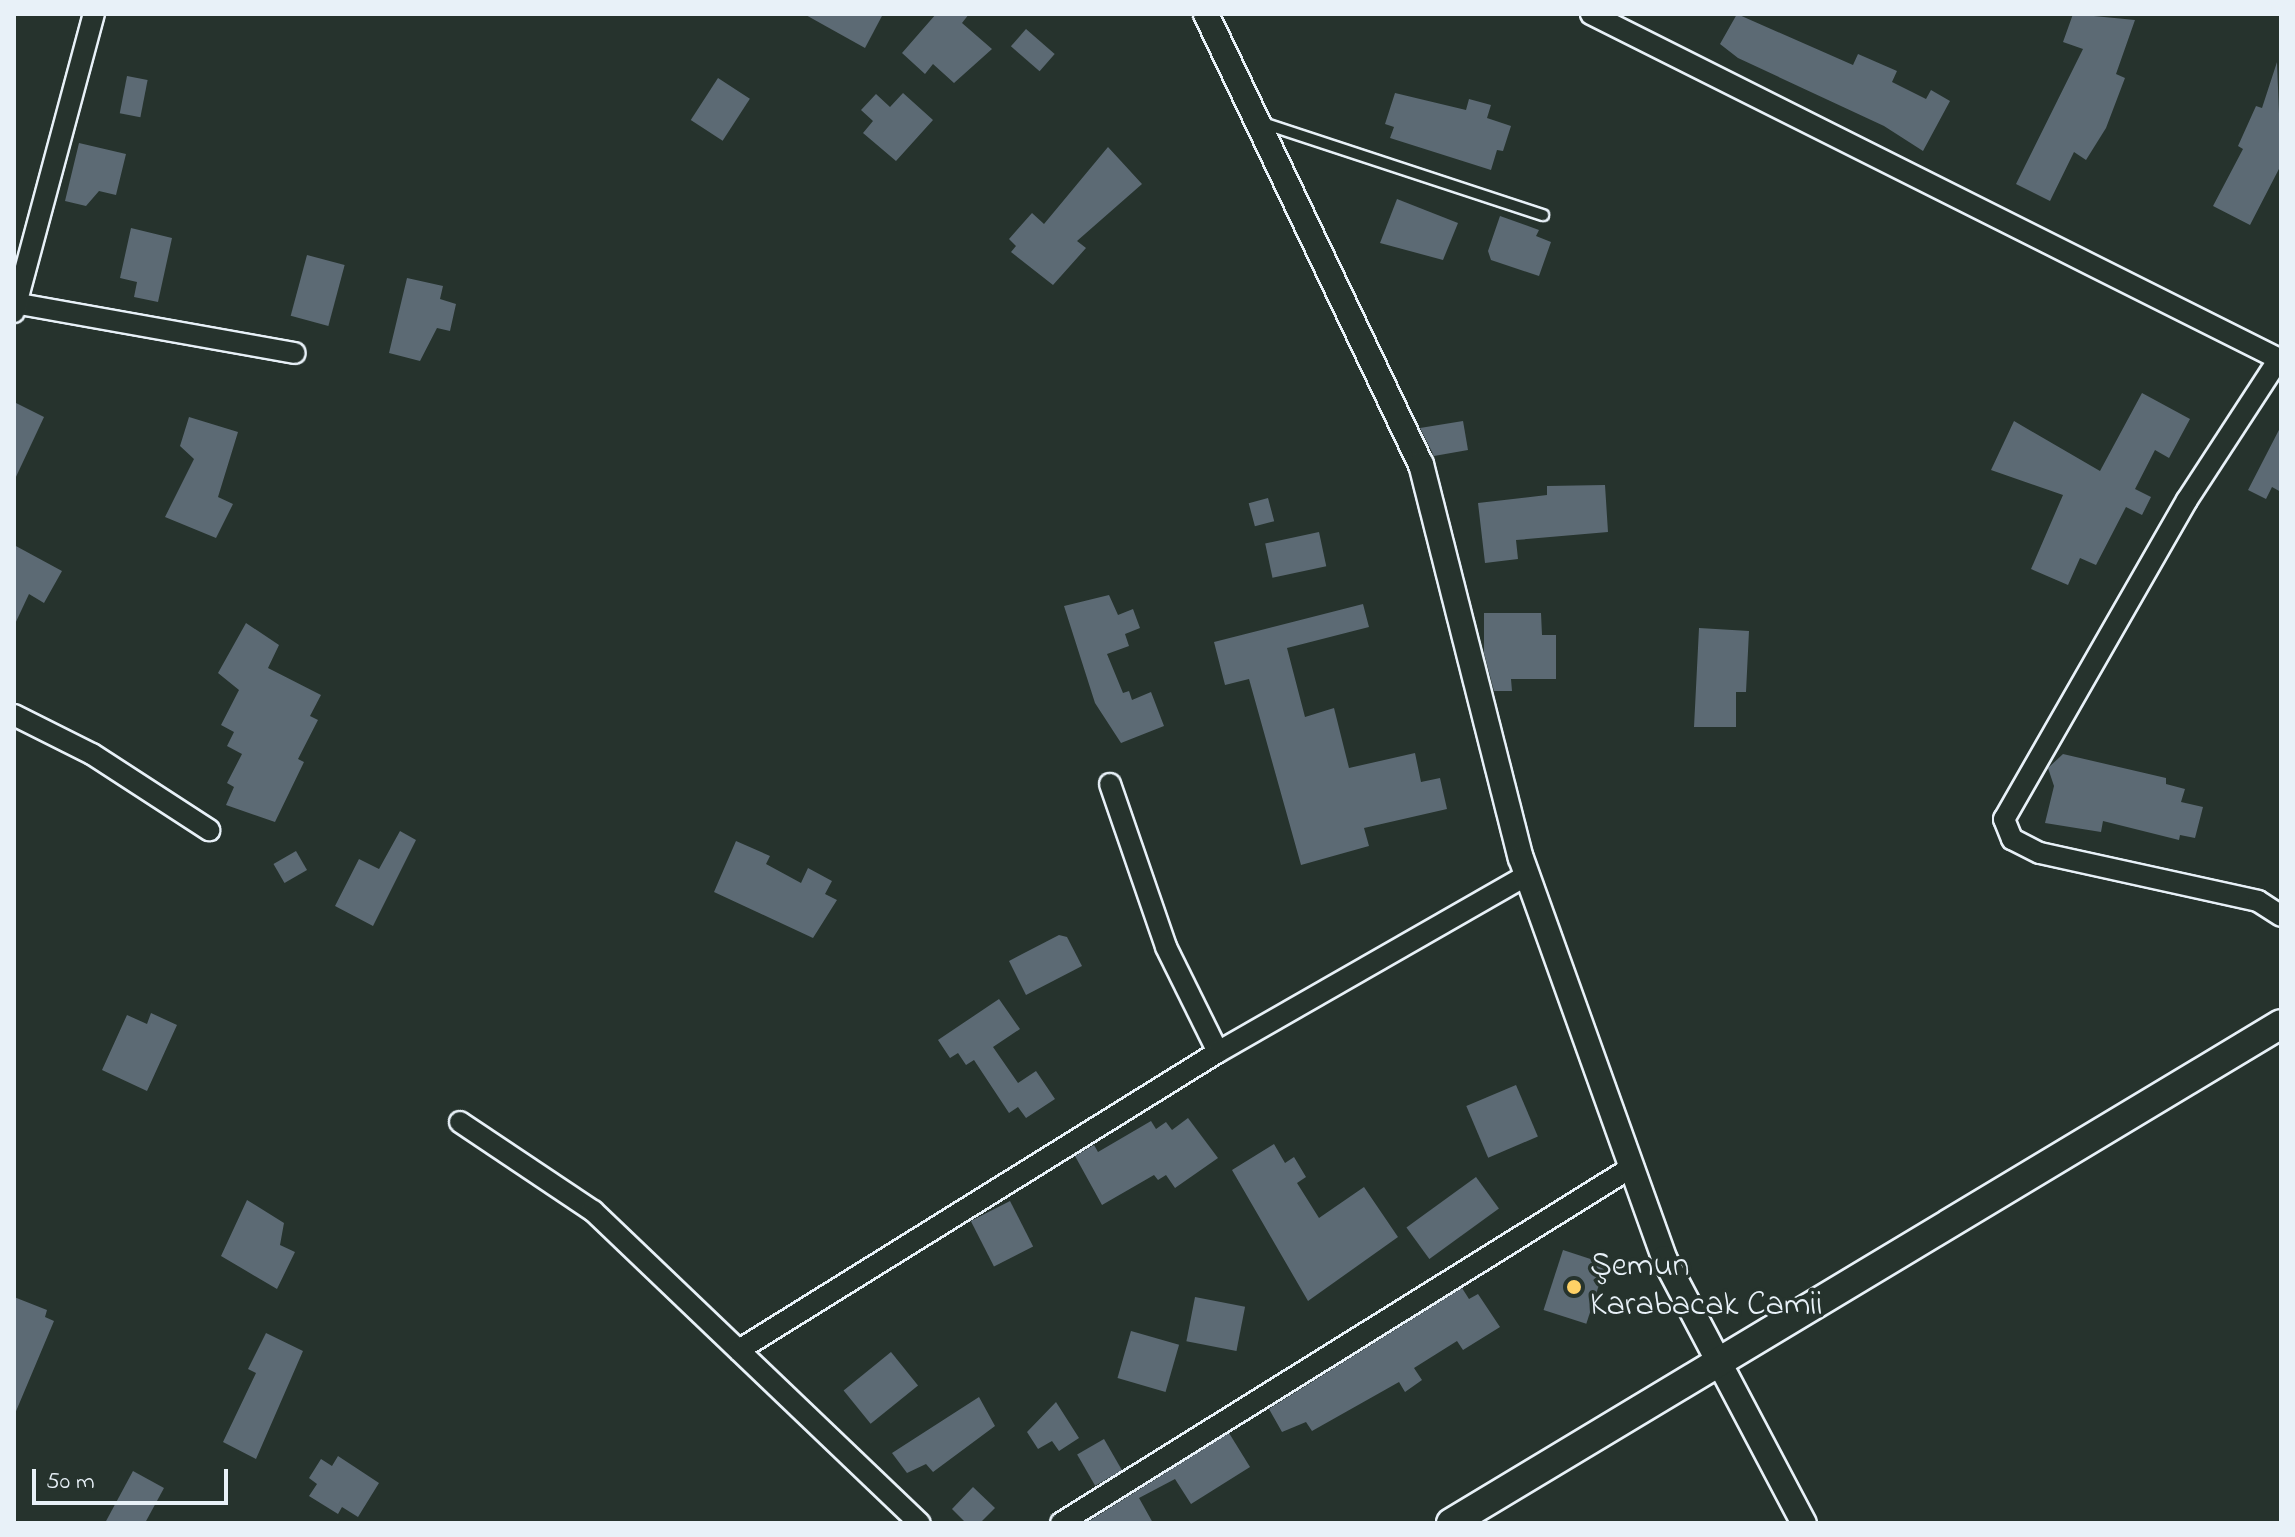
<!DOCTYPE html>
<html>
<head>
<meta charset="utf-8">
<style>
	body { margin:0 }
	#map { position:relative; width:2295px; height:1537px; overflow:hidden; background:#26332d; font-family:"Indie Flower",sans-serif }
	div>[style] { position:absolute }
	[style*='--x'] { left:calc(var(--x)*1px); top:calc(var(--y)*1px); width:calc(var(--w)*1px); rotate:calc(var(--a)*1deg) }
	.building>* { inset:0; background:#5c6a74; transform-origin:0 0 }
	.roads { filter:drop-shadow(2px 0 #e8f1f8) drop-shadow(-2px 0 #e8f1f8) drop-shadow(0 2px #e8f1f8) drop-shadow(0 -2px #e8f1f8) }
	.service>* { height:10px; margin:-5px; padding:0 5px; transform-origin:5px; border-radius:5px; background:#26332d }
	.minor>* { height:20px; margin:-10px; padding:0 10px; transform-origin:10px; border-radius:10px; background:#26332d }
	.tertiary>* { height:24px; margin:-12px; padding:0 12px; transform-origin:12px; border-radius:12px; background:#26332d }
	.secondary>* { height:28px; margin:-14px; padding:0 14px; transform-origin:14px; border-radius:14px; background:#26332d }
	.dots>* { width:22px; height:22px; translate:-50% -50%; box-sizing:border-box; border:4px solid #26332d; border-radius:50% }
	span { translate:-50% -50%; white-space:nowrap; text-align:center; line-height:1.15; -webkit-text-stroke:7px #26332d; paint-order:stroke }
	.poi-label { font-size:34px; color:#e8f1f8 }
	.left { translate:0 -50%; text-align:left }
	.frame { position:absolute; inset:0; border:16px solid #e8f1f8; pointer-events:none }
	.scale { position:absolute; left:32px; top:1469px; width:196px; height:36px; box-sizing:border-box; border:4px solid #e8f1f8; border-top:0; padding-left:10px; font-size:24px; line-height:28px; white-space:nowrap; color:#e8f1f8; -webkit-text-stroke:6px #26332d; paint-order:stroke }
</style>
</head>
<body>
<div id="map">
	<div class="building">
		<i style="clip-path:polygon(804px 14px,883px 14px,865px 48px)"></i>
		<i style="clip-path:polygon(936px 14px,969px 14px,962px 23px,992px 49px,954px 83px,933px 64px,925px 74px,902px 53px)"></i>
		<i style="clip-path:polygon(1737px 14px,1853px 65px,1858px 54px,1897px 71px,1892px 82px,1926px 99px,1931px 90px,1950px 101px,1923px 151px,1884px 126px,1738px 58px,1720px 44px)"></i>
		<i style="clip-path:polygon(2073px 14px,2135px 20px,2116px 74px,2125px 78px,2106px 128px,2086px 160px,2074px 152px,2050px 201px,2016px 184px,2083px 49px,2063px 42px)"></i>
		<i style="left:1026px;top:29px;width:38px;height:23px;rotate:41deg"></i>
		<i style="clip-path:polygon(2277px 62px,2281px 165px,2250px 225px,2213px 206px,2243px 149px,2238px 146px,2256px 106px,2262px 108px)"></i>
		<i style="left:127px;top:76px;width:21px;height:38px;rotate:11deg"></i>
		<i style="left:718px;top:78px;width:38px;height:50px;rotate:33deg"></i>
		<i style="clip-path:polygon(903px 93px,933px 120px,896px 161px,863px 133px,873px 121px,861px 110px,876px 94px,890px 107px)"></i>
		<i style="clip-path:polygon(1395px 93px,1466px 110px,1469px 99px,1491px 105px,1487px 118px,1511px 126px,1503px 151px,1497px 150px,1491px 170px,1390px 138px,1394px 127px,1385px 124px)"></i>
		<i style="clip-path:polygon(79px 143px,126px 154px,116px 195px,99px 191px,86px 206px,65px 201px)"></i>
		<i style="clip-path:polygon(1108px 147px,1142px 184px,1077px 241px,1086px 248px,1053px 285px,1011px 252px,1016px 246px,1009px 239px,1032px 213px,1044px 224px)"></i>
		<i style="clip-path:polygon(1397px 199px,1458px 223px,1443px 260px,1380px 243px)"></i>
		<i style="clip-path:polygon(1500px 216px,1539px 230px,1536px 236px,1551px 242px,1539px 276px,1491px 260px,1488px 251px)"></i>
		<i style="clip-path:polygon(131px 228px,172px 238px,158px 302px,134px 297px,137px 282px,120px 278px)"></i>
		<i style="left:307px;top:255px;width:39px;height:63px;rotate:15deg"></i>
		<i style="clip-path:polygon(407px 278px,443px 286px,440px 299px,456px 304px,450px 331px,437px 328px,420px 361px,389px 353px)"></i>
		<i style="clip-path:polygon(2142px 393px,2190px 419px,2169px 458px,2155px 450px,2135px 489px,2151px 497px,2142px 515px,2126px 507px,2096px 565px,2080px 558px,2068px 585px,2031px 569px,2063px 495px,1991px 470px,2014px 421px,2100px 471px)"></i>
		<i style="clip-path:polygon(14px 402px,44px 417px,14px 481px)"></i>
		<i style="clip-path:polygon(189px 417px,238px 432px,218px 497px,233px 504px,216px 538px,165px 517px,194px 459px,180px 446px)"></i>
		<i style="clip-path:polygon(1463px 421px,1468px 450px,1434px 456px,1420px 428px)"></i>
		<i style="clip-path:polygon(2281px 426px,2281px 492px,2272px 487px,2266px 499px,2248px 490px)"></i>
		<i style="clip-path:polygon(1605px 485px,1608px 532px,1516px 540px,1518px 559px,1485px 563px,1478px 503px,1547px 495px,1547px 486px)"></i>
		<i style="left:1268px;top:498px;width:24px;height:20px;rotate:75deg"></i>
		<i style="left:1319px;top:532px;width:35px;height:55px;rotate:78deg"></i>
		<i style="clip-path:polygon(14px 545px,62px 571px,44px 603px,29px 594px,14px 626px)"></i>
		<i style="clip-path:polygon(1109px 595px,1118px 615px,1133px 609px,1140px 628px,1125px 634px,1129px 646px,1107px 654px,1123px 693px,1129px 691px,1132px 700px,1151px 692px,1164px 726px,1121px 743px,1095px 703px,1064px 606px)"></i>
		<i style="clip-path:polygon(1363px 604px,1369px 627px,1287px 648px,1305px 717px,1334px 708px,1349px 768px,1415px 753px,1421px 782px,1440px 778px,1447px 809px,1364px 828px,1369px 846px,1301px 865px,1249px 679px,1225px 685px,1214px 642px)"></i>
		<i style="clip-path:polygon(1484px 613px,1541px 613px,1542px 635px,1556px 635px,1556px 679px,1511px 679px,1512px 691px,1494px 691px,1484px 653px)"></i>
		<i style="clip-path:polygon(246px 623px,279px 645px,268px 668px,321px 695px,310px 716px,318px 720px,298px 759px,304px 762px,275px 822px,226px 805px,234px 787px,227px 783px,242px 754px,227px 746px,234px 732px,221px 725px,239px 690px,218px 673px)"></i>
		<i style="clip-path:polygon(1699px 628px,1749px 631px,1746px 692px,1736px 692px,1736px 727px,1694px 727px)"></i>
		<i style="clip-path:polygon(2063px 754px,2166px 778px,2166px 784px,2185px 789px,2181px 802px,2203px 807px,2195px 838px,2180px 835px,2179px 840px,2103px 821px,2101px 832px,2045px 823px,2054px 786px,2048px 768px)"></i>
		<i style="clip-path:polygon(400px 831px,416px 840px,373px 926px,335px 906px,359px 859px,379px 869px)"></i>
		<i style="clip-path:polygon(736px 841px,770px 856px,766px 864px,801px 883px,808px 868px,832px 881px,825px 894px,837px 900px,813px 938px,714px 892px)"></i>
		<i style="left:296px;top:851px;width:22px;height:26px;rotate:60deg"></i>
		<i style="clip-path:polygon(1059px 935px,1067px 937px,1082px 966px,1026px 995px,1009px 961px)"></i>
		<i style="clip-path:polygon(999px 999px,1020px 1029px,993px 1047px,1018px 1083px,1036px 1071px,1055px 1099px,1026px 1118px,1018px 1107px,1009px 1113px,974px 1060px,966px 1065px,958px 1053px,950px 1058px,938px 1040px)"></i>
		<i style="clip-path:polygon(151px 1013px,177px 1025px,147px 1091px,102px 1070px,127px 1015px,147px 1024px)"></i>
		<i style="left:1516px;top:1085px;width:56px;height:54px;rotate:67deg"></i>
		<i style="clip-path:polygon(1188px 1118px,1218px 1158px,1175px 1188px,1166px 1175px,1158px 1180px,1154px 1175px,1102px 1205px,1075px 1156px,1094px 1145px,1098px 1152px,1151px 1121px,1156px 1129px,1166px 1122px,1172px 1130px)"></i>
		<i style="clip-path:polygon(1274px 1144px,1285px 1163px,1294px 1157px,1306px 1177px,1297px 1183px,1319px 1218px,1364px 1187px,1398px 1237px,1308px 1301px,1232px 1170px)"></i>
		<i style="left:1476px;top:1177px;width:39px;height:86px;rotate:54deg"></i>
		<i style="clip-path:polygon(247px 1200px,284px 1223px,280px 1245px,295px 1252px,277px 1289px,221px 1256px)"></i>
		<i style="left:1010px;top:1201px;width:51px;height:44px;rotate:63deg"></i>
		<i style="left:1563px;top:1250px;width:45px;height:63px;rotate:18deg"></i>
		<i style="clip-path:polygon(1462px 1288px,1469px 1299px,1478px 1294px,1500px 1327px,1463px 1350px,1457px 1341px,1414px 1368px,1422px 1380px,1405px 1392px,1399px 1382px,1312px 1431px,1306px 1422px,1282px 1432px,1269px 1409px)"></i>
		<i style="clip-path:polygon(14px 1297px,47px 1310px,45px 1317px,54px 1321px,14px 1416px)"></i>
		<i style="left:1195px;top:1297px;width:51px;height:45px;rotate:11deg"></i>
		<i style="left:1131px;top:1331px;width:50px;height:49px;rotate:16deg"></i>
		<i style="clip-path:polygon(266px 1333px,303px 1351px,256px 1459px,223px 1442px,256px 1373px,248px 1369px)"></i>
		<i style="left:891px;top:1352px;width:43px;height:61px;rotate:51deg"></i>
		<i style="clip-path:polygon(979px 1397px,995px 1426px,933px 1472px,926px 1464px,907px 1473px,892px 1453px)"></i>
		<i style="clip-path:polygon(1056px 1402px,1079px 1438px,1059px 1451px,1052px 1441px,1038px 1449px,1027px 1432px)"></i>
		<i style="clip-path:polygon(1229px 1433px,1250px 1467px,1191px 1504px,1175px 1479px,1139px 1498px,1153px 1523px,1086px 1523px)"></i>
		<i style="left:1104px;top:1439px;width:36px;height:31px;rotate:60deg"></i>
		<i style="clip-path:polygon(338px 1456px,379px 1483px,358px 1517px,342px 1507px,338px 1514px,309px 1496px,317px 1484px,309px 1478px,321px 1459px,332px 1466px)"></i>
		<i style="clip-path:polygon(133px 1471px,164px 1488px,145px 1523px,105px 1523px)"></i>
		<i style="clip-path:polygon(973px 1487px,995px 1508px,980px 1523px,966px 1523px,952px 1509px)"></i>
	</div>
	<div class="roads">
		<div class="service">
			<i style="--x:1260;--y:122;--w:298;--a:18.2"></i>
		</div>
		<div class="minor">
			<i style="--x:1591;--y:14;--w:772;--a:26.63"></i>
			<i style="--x:14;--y:303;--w:285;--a:10.1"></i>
			<i style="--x:14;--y:312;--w:309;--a:-75"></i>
			<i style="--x:2281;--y:364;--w:4;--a:-153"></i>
			<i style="--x:2277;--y:362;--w:165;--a:123.1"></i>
			<i style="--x:2187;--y:500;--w:368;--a:119.8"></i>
			<i style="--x:2004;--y:819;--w:22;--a:68"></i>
			<i style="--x:2012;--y:839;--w:31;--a:27"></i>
			<i style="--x:2040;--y:853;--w:223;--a:12.4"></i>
			<i style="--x:2258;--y:901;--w:27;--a:33"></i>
			<i style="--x:14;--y:715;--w:87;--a:26.6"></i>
			<i style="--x:92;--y:754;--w:140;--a:33"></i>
			<i style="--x:1110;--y:784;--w:172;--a:71"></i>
			<i style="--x:1166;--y:947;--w:117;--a:63.7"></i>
			<i style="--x:460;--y:1122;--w:160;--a:33.8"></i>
			<i style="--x:593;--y:1211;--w:452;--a:43.7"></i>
			<i style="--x:739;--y:1350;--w:564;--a:-31.89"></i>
			<i style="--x:1218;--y:1052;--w:356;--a:-29.8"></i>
			<i style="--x:1061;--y:1523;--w:673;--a:-31.94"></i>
		</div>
		<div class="tertiary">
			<i style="--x:1206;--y:14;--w:499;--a:64.5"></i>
			<i style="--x:1421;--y:464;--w:406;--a:75.8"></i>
			<i style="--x:1521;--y:858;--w:425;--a:70.3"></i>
			<i style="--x:1664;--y:1258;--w:300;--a:62.2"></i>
		</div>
		<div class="secondary">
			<i style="--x:1451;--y:1523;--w:968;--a:-31.01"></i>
		</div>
	</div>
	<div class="dots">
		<i style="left:1574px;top:1287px;background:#ffd166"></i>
	</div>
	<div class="poi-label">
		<span class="left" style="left:1590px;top:1287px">Şemun<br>Karabacak Camii</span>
	</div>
	<div class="frame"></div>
	<div class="scale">50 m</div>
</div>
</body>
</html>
